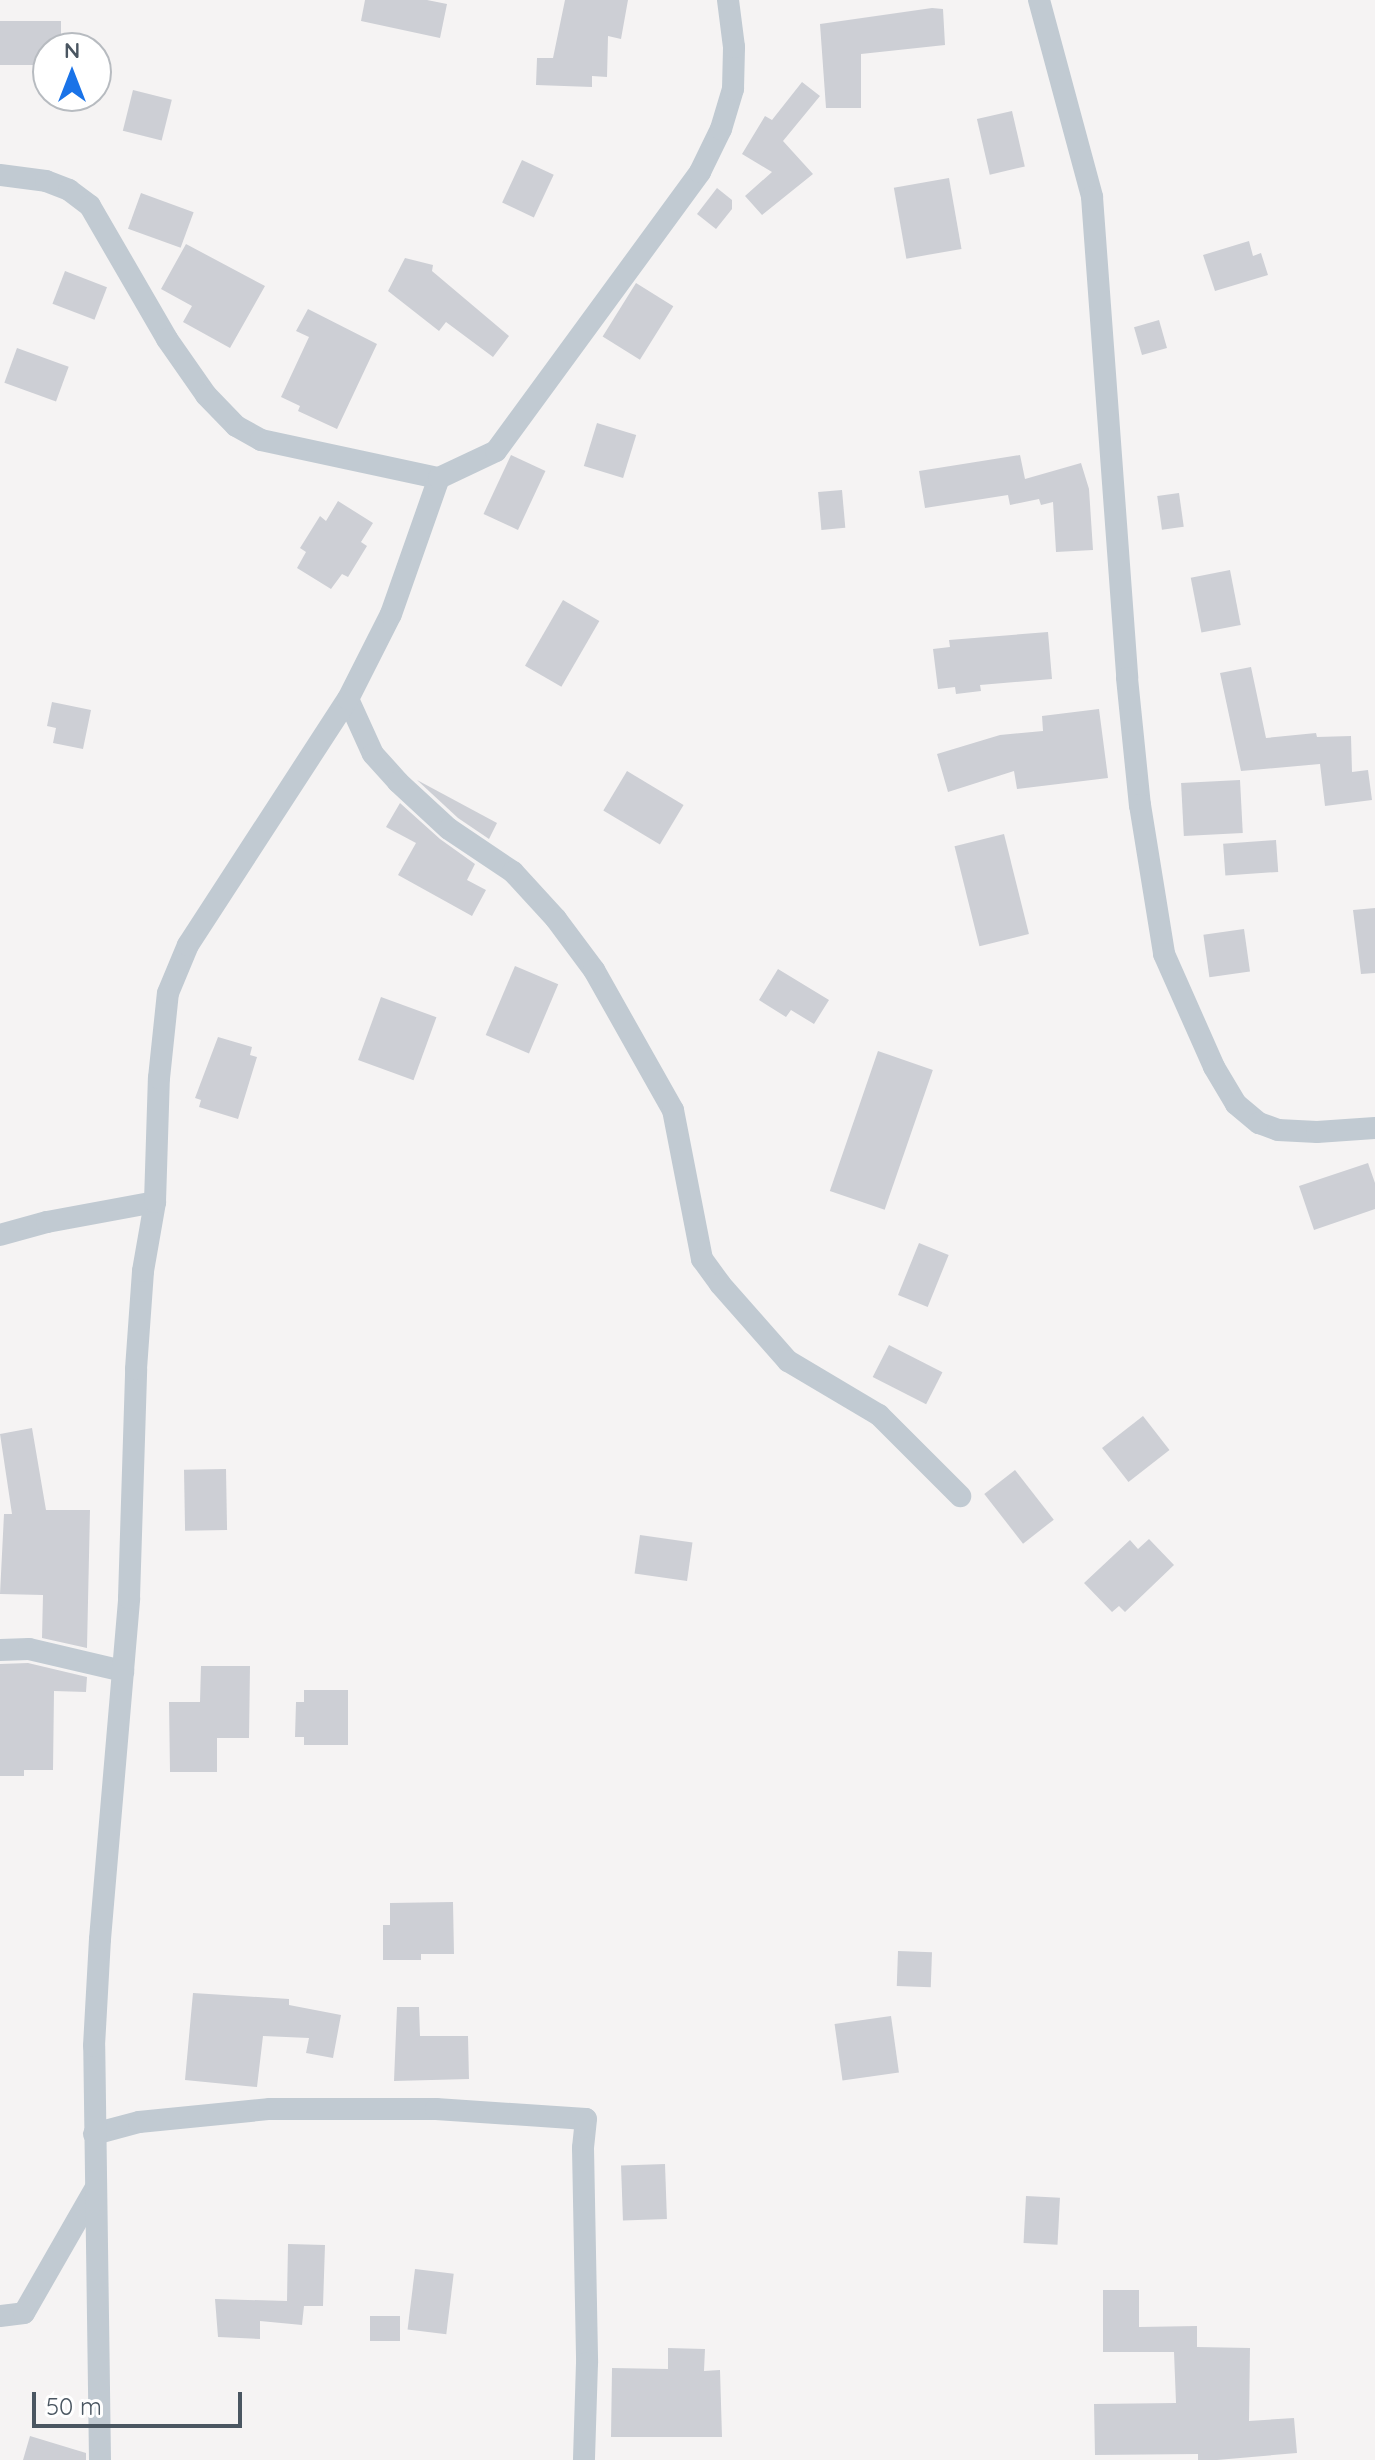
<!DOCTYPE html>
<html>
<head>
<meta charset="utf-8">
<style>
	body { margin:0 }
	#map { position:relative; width:1375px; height:2460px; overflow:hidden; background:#f5f3f3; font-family:Quicksand,sans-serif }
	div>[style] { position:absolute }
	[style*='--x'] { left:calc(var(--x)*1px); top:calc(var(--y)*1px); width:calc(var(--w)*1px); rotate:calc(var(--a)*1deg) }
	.building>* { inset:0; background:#cdcfd5; transform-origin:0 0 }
	.street>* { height:22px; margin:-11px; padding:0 11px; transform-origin:11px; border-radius:11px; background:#c1cad2 }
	span { translate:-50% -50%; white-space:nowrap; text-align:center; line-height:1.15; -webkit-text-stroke:6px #fff; paint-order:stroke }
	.north { position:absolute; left:32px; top:32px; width:80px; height:80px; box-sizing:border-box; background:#fff; border:2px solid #b7bbc0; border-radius:50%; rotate:0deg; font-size:22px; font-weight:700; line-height:32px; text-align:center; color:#4a5661 }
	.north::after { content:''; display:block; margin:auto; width:28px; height:36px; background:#1a73e8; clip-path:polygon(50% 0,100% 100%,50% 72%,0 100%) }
	.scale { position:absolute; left:32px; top:2392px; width:210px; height:36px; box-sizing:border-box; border:4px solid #4a5661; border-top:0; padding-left:10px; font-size:24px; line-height:28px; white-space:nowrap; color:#4a5661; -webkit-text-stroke:6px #fff; paint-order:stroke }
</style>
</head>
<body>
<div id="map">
	<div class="building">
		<i style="clip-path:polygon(365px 0,427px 0,447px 4px,440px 38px,361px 21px)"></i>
		<i style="clip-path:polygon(565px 0,628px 0,621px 39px,608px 36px,607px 77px,592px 76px,592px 87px,536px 85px,537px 58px,553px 58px)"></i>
		<i style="clip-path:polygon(932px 8px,943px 9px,945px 45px,861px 54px,861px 108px,826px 108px,820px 24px)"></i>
		<i style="clip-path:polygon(0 21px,61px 21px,61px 48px,48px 48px,48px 65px,0 65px)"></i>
		<i style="clip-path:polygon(802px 82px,820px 96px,783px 141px,813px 174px,762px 215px,745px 196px,772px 172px,742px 154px,765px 116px,772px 120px)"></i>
		<i style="left:133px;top:90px;width:40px;height:42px;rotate:14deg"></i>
		<i style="left:1012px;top:111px;width:57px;height:36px;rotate:77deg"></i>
		<i style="left:522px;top:160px;width:35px;height:47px;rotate:25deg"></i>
		<i style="left:949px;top:178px;width:72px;height:56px;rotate:80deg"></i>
		<i style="clip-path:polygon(717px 188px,732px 200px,732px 209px,716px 229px,697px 214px)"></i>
		<i style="left:141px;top:193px;width:56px;height:38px;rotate:20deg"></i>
		<i style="clip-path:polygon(1249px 241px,1253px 256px,1261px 253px,1268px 275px,1215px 291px,1203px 255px)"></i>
		<i style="clip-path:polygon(186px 244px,265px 286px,230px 348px,183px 322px,192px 306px,161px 289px)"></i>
		<i style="clip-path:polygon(405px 258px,433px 265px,432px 271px,509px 336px,493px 357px,446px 322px,439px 331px,388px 291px)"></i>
		<i style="left:65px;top:271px;width:45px;height:35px;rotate:21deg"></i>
		<i style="left:636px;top:283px;width:44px;height:63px;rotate:32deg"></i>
		<i style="clip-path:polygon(308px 309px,377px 344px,337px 429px,298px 411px,300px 406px,281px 397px,309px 337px,296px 331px)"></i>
		<i style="left:1159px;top:320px;width:29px;height:26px;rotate:74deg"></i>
		<i style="left:17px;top:348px;width:55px;height:37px;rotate:20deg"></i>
		<i style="left:597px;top:423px;width:41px;height:45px;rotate:17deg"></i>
		<i style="left:511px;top:455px;width:38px;height:65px;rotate:25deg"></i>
		<i style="clip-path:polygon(1020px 455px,1025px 479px,1081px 463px,1089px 489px,1093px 550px,1056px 552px,1053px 502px,1041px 505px,1039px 499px,1010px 505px,1008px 495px,925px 508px,919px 471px)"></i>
		<i style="left:842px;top:490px;width:38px;height:24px;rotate:85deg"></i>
		<i style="left:1179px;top:493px;width:34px;height:22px;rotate:82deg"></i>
		<i style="clip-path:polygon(338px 501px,373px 523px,361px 542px,367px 546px,348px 577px,342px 574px,331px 589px,297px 568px,306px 552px,300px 548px,320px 516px,326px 521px)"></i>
		<i style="left:1230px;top:570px;width:56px;height:40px;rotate:79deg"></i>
		<i style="left:563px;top:600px;width:42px;height:76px;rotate:30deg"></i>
		<i style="clip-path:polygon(1048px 632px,1052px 679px,980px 685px,981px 691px,956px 694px,955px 687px,938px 689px,933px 649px,950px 647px,949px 640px)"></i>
		<i style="clip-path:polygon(1251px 667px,1266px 738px,1316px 733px,1317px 737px,1351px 736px,1352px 772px,1368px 770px,1372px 800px,1325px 806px,1320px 764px,1241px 771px,1220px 673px)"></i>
		<i style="clip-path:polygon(52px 702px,91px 710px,83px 749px,53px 743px,56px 728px,47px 726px)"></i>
		<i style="clip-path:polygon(1099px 709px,1108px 778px,1017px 789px,1014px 771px,948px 792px,937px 754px,1000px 735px,1043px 731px,1042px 716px)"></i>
		<i style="left:627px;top:771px;width:66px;height:46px;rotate:31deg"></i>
		<i style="clip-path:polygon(417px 780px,497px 823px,489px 839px,458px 818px)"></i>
		<i style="left:1240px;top:780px;width:53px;height:59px;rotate:87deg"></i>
		<i style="clip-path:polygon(400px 803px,440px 839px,475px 864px,467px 880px,486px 890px,472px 916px,398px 875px,416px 843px,386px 827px)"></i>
		<i style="left:1004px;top:834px;width:103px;height:51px;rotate:76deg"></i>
		<i style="left:1276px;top:840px;width:32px;height:53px;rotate:86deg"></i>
		<i style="clip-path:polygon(1375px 908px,1375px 973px,1361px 974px,1353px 910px)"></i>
		<i style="left:1244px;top:929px;width:43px;height:41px;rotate:82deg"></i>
		<i style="left:515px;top:966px;width:47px;height:75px;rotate:23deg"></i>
		<i style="clip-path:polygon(778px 969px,829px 1000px,814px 1024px,791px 1010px,786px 1017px,759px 1000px)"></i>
		<i style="left:381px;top:997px;width:59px;height:67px;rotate:20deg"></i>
		<i style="clip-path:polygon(218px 1037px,252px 1047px,250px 1055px,257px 1057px,238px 1119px,199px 1107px,201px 1100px,195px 1098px)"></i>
		<i style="left:878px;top:1051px;width:58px;height:148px;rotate:19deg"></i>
		<i style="clip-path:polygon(1368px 1163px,1375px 1183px,1375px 1209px,1314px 1230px,1299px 1186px)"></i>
		<i style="left:919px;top:1243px;width:32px;height:56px;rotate:22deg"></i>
		<i style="left:889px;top:1345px;width:60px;height:36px;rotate:27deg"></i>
		<i style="left:1143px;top:1416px;width:43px;height:52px;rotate:52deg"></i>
		<i style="clip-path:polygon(32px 1428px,46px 1510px,90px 1510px,87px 1648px,42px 1638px,43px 1595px,0 1594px,4px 1514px,12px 1514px,0 1434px)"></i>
		<i style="left:226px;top:1469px;width:61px;height:42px;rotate:89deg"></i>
		<i style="left:1015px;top:1470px;width:63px;height:39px;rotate:52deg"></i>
		<i style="left:640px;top:1535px;width:53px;height:39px;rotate:8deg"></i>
		<i style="clip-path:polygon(1149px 1539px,1174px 1565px,1125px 1612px,1119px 1606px,1112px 1612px,1084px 1583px,1130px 1540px,1138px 1549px)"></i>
		<i style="clip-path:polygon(28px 1663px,87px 1677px,86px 1692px,54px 1691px,53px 1770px,24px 1770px,24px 1776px,0 1776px,0 1664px)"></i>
		<i style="clip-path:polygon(201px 1666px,250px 1666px,249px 1738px,217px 1738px,217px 1772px,170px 1772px,169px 1702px,200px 1702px)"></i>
		<i style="clip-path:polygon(304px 1690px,348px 1690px,348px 1745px,304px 1745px,304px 1737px,295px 1737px,296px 1702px,304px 1702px)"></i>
		<i style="clip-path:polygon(453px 1902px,454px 1954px,421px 1954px,421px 1960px,383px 1960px,383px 1925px,390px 1925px,390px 1903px)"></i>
		<i style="left:898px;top:1951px;width:34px;height:35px;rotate:2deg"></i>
		<i style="clip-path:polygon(193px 1993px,289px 1999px,289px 2005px,341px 2015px,333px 2058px,306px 2053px,309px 2038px,263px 2036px,257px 2087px,185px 2080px)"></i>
		<i style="clip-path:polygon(397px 2007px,419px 2007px,420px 2036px,468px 2036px,469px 2079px,394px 2081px)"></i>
		<i style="left:891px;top:2016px;width:57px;height:57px;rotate:82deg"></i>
		<i style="left:665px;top:2164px;width:55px;height:44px;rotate:88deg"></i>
		<i style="left:1026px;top:2196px;width:34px;height:47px;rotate:3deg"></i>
		<i style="clip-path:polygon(288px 2244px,325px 2245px,323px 2306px,304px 2306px,302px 2325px,260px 2321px,260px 2339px,218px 2337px,215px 2299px,287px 2301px)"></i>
		<i style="left:415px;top:2269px;width:39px;height:61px;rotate:7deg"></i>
		<i style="clip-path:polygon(1103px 2290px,1139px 2290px,1139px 2327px,1197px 2326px,1197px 2347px,1250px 2348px,1249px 2421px,1294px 2418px,1297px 2453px,1217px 2460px,1198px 2460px,1198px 2454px,1095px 2455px,1094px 2404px,1176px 2403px,1174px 2352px,1103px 2352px)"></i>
		<i style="left:370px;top:2316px;width:30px;height:25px"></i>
		<i style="clip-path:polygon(668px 2348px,705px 2349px,704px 2371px,720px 2370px,722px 2437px,611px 2437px,612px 2368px,668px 2369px)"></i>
		<i style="clip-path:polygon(30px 2436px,86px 2453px,86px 2460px,23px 2460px)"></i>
	</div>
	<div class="street">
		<i style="--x:1039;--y:0;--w:204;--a:74.9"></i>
		<i style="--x:1092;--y:197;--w:482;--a:85.8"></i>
		<i style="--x:1127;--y:678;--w:128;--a:84.2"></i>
		<i style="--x:1140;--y:805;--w:151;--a:80.8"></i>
		<i style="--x:1164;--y:954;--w:124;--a:66.1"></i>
		<i style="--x:1214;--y:1067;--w:43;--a:59.3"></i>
		<i style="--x:1236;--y:1104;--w:30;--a:40"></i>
		<i style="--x:1259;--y:1123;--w:20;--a:20"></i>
		<i style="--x:1278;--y:1130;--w:39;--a:3"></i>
		<i style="--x:1317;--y:1132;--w:58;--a:-3.9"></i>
		<i style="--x:0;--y:175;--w:46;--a:7.4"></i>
		<i style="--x:46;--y:181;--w:25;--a:21"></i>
		<i style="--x:69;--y:190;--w:26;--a:37"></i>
		<i style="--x:90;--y:206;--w:154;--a:59.9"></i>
		<i style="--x:167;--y:339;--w:68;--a:55.1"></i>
		<i style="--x:206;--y:395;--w:43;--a:45.9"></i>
		<i style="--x:236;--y:426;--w:29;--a:29"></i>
		<i style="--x:261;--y:440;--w:182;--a:12.1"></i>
		<i style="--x:348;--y:699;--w:60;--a:65.6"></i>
		<i style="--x:373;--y:754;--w:38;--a:48"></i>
		<i style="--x:398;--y:782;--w:69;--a:42.7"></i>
		<i style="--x:449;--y:829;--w:77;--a:33.9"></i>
		<i style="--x:513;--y:872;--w:64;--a:47.5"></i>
		<i style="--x:556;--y:919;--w:64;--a:53.3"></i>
		<i style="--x:594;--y:970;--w:161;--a:60.6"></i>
		<i style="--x:673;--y:1110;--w:152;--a:79"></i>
		<i style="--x:702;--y:1259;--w:31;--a:54"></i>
		<i style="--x:720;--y:1284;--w:103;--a:48.6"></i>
		<i style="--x:788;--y:1361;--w:106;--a:30.7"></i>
		<i style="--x:879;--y:1415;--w:115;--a:45"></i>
		<i style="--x:0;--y:1235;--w:49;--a:-15.5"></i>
		<i style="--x:47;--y:1222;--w:110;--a:-10.5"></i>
		<i style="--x:0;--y:1650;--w:29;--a:-2"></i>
		<i style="--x:29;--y:1649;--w:97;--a:13.2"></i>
		<i style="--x:94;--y:2134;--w:47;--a:-14.9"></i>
		<i style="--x:139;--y:2122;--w:132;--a:-5.7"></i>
		<i style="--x:270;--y:2109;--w:166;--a:0"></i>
		<i style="--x:436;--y:2109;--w:150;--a:3.8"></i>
		<i style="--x:586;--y:2119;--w:29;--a:96"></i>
		<i style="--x:583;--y:2148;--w:215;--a:88.9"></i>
		<i style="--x:587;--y:2363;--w:97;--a:91.8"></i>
		<i style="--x:0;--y:2316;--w:24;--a:-7"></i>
		<i style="--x:24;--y:2313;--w:143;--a:-60.2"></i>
		<i style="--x:100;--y:2460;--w:414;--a:-90.8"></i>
		<i style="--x:94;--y:2046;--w:107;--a:-86.8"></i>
		<i style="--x:100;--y:1939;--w:342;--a:-85.1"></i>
		<i style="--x:129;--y:1598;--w:229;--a:-88.2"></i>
		<i style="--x:136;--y:1369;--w:98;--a:-85.9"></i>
		<i style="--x:143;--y:1271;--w:70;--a:-80.1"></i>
		<i style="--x:155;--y:1202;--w:124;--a:-88.2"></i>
		<i style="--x:159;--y:1078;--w:85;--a:-84"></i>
		<i style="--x:168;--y:993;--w:52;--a:-67.4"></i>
		<i style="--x:188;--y:945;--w:293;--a:-57"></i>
		<i style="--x:348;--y:699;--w:95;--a:-63.2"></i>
		<i style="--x:391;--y:614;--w:144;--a:-70.6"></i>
		<i style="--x:439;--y:478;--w:63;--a:-25.3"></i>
		<i style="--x:496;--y:451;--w:346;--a:-53.8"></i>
		<i style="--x:700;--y:172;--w:48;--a:-64"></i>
		<i style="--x:721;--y:129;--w:42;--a:-73.3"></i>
		<i style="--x:733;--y:89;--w:42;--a:-88.6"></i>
		<i style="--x:734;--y:47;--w:47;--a:-97.3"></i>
	</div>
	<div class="north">N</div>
	<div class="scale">50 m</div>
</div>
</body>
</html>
